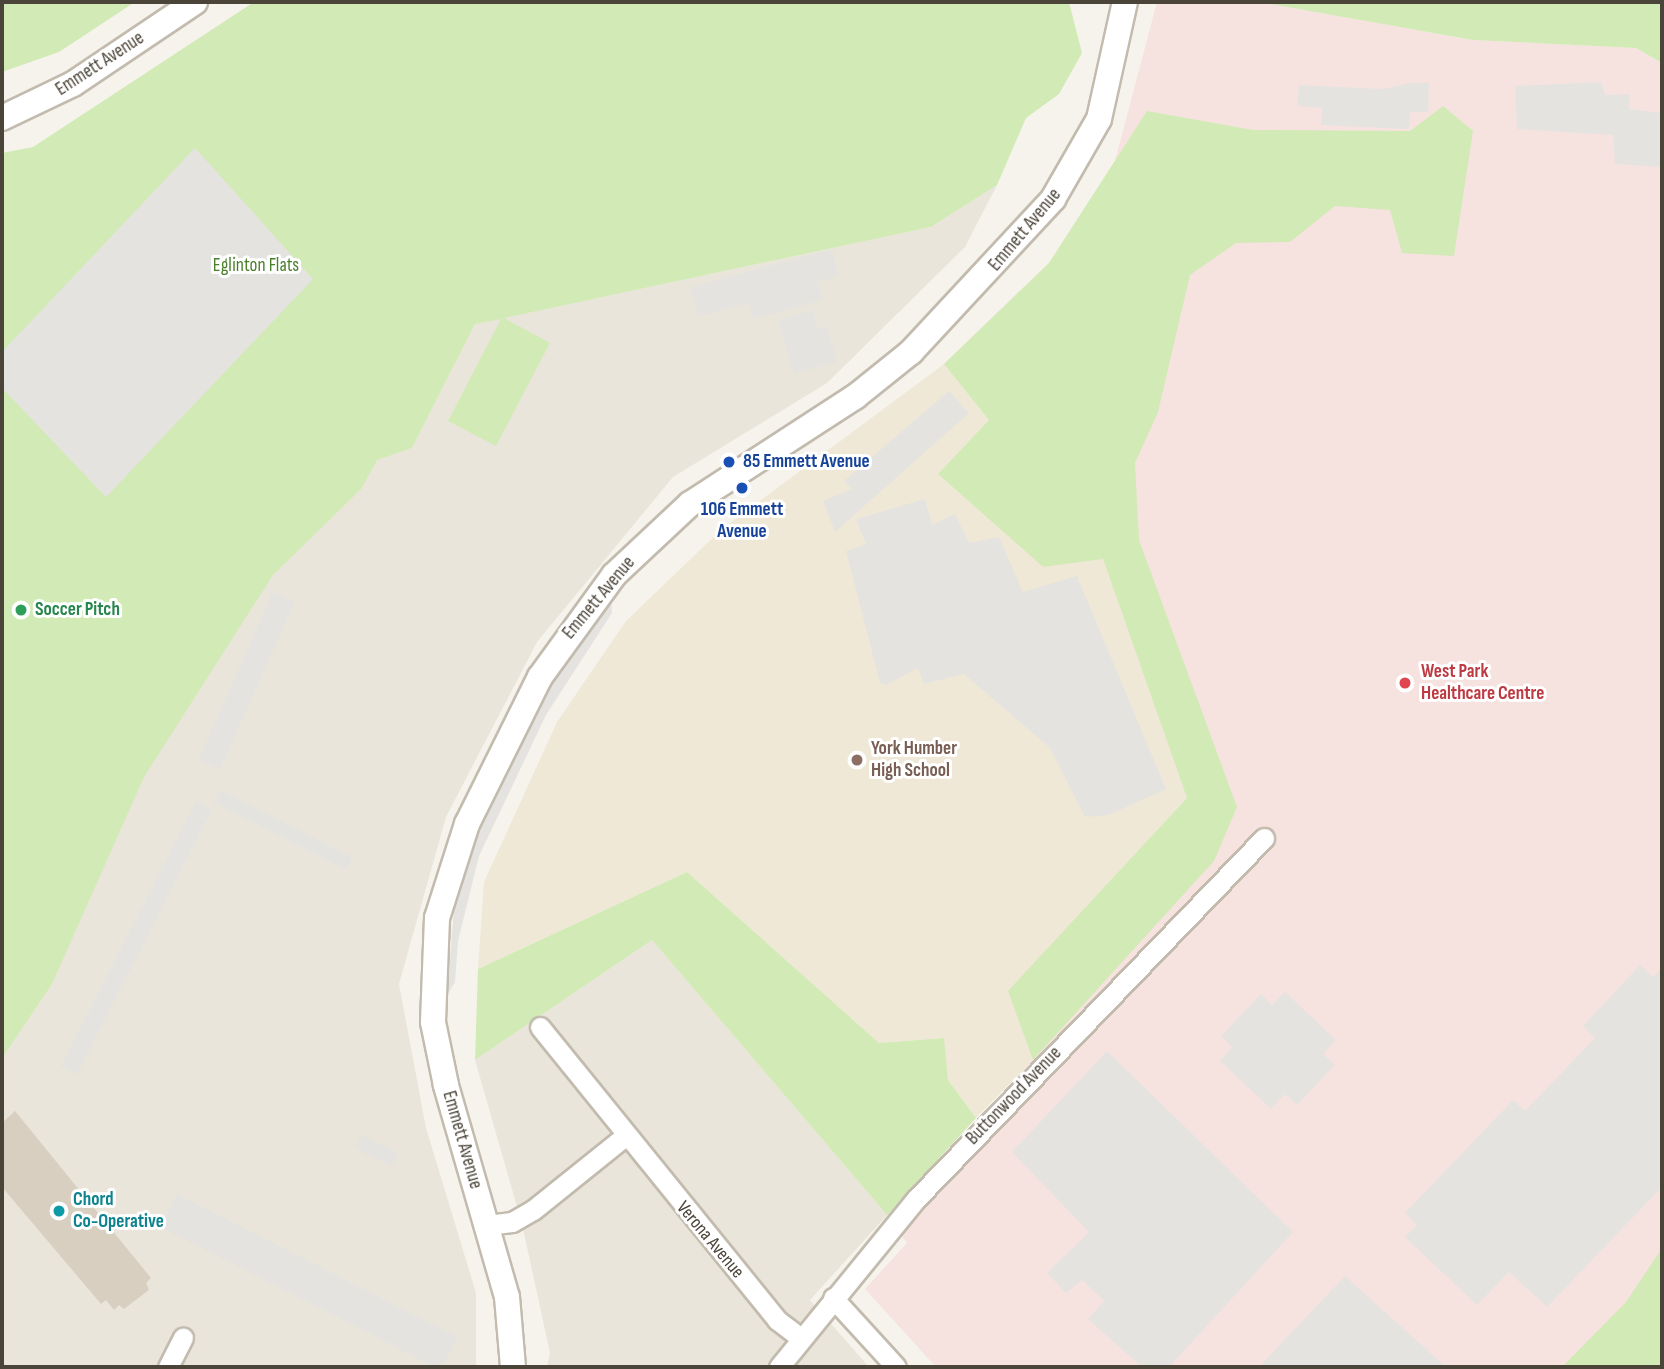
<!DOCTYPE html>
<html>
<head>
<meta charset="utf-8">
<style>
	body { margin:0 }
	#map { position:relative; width:1664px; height:1369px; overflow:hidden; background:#f6f3ec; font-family:"Sofia Sans Condensed",sans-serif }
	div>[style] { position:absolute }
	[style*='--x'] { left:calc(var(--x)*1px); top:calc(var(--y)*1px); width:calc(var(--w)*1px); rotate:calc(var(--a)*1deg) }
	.residential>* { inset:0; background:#eae5da }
	.education>* { inset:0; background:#efe8d6 }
	.medical>* { inset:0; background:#f6e3e0 }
	.green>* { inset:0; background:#d2eab5 }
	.parking>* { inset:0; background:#e5e3e0; transform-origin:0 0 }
	.building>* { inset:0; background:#d8cfc1 }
	.roads { filter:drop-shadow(2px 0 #c2bbae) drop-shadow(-2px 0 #c2bbae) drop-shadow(0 2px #c2bbae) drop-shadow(0 -2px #c2bbae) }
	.minor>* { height:19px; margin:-9.5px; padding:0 9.5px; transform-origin:9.5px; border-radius:9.5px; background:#fff }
	.tertiary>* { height:24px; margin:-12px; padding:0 12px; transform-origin:12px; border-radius:12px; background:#fff }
	.dots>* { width:19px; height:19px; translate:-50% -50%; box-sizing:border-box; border:4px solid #fff; border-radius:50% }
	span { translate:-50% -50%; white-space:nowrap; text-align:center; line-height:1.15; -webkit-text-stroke:6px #fff; paint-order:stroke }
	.street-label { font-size:19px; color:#4b4439 }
	.park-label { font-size:19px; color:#4a7f2a }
	.transit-label { font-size:19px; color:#164399; font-weight:700 }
	.left { translate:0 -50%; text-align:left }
	.leisure-label { font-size:19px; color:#27864d; font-weight:700 }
	.health-label { font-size:19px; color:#be3a42; font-weight:700 }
	.education-label { font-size:19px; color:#785e54; font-weight:700 }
	.culture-label { font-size:19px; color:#0d838f; font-weight:700 }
	.frame { position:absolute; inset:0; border:4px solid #4b4439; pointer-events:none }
</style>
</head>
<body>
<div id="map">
	<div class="residential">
		<i style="clip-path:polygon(997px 185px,965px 247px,827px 383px,673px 477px,537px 642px,446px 817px,399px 984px,426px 1128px,476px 1293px,476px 1367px,2px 1367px,2px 1023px,305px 483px,412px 448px,475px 324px,931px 227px)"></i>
		<i style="clip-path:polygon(652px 940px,887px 1215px,810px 1300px,869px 1367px,547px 1367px,550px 1353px,522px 1224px,475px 1060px)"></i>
	</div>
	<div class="education">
		<i style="clip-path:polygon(944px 364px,989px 420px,938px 474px,1043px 567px,1103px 559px,1187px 798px,1009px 991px,1033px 1060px,976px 1118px,948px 1080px,943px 1038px,879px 1043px,687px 872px,478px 969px,484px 882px,557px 722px,626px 621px,722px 529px)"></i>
	</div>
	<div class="medical">
		<i style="clip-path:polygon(1157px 2px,1258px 2px,1473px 40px,1636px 48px,1662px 63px,1662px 1338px,1644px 1367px,936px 1367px,865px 1289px,907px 1243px,887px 1215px,1033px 1060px,1008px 991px,1187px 798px,1103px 559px,1043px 567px,938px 474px,989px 420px,944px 364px,1049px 263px,1111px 176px)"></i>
	</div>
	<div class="green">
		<i style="clip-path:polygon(2px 2px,135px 2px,59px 52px,2px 72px)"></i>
		<i style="clip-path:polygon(254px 2px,1069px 2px,1082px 53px,1059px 94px,1026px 118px,997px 185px,931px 227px,504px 318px,550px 343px,496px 446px,448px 421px,501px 319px,475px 324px,412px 448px,377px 460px,361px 489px,273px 575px,144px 777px,52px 984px,2px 1058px,2px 153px,33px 147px)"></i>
		<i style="clip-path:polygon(1258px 2px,1662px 2px,1662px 63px,1636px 48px,1473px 40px)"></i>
		<i style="clip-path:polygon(1443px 106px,1473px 131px,1454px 256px,1402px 253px,1390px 210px,1335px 206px,1290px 242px,1236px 243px,1190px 275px,1158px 412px,1135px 463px,1139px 540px,1237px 807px,1214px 861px,1033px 1060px,1008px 991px,1187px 798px,1103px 559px,1043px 567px,938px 474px,989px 420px,944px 364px,1049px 263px,1147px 111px,1253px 130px,1410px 131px)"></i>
		<i style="clip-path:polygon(687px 872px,879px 1043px,944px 1038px,948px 1080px,976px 1118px,887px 1215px,652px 940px,475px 1060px,478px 969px)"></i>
		<i style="clip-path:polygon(1662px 1248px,1662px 1367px,1562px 1367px,1626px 1302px)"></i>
	</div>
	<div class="parking">
		<i style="clip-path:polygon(1601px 82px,1605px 95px,1630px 94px,1629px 109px,1662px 113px,1662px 167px,1615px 164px,1613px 135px,1517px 129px,1515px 86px)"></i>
		<i style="clip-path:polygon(1411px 83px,1429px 83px,1428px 112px,1410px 112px,1409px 129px,1321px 125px,1322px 108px,1297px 106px,1299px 85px,1382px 89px)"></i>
		<i style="clip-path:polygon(195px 148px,313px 279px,106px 497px,2px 388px,2px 352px)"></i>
		<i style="clip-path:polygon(832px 249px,839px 276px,818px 282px,823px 300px,753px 319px,749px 303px,698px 316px,690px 287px)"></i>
		<i style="clip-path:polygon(813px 310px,818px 329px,827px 327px,837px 362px,794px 374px,778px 320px)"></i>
		<i style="clip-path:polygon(949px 391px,969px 413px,835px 532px,823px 501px,852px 489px,844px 481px)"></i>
		<i style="clip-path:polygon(925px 499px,932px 525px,955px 514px,969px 543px,999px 537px,1023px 592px,1077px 576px,1166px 789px,1109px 815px,1085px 817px,1050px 748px,964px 674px,924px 684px,918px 668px,886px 685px,880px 683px,846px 551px,866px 544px,856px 519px)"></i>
		<i style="left:273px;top:592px;width:24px;height:184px;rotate:24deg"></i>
		<i style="clip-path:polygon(611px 601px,612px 613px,546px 715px,479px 856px,458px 941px,455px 982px,447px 995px,454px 909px,479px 833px,557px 673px)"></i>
		<i style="left:220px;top:790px;width:149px;height:14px;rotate:27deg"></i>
		<i style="left:196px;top:801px;width:18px;height:298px;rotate:27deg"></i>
		<i style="clip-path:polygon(1640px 965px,1653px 977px,1662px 968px,1662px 1187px,1547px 1307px,1509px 1272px,1477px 1305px,1405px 1237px,1417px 1225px,1405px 1213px,1513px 1100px,1525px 1111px,1595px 1038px,1583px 1026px)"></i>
		<i style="clip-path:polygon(1285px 992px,1336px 1040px,1323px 1054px,1335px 1065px,1297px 1105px,1285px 1094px,1271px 1109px,1220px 1061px,1232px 1047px,1221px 1036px,1261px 994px,1272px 1005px)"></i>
		<i style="clip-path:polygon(1107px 1051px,1293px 1232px,1169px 1367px,1142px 1367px,1088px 1319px,1104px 1301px,1082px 1280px,1066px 1293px,1047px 1273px,1089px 1232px,1012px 1152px)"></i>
		<i style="left:361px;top:1135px;width:41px;height:15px;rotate:25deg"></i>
		<i style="left:177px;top:1194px;width:315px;height:37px;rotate:27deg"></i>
		<i style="clip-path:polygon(1345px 1276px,1446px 1367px,1259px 1367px)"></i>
	</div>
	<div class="building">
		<i style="clip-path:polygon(15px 1111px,151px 1278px,146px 1283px,149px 1290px,124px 1309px,119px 1305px,114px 1310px,106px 1300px,101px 1304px,2px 1187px,2px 1123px)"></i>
	</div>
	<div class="roads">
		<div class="minor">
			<i style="--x:540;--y:1027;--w:377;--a:51"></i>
			<i style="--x:777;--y:1320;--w:30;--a:37"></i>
			<i style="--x:487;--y:1225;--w:25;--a:-7"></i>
			<i style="--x:512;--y:1222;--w:24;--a:-30"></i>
			<i style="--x:533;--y:1210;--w:118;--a:-38.8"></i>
			<i style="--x:833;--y:1298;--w:93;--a:47.6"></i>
			<i style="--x:168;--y:1367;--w:33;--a:-63"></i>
			<i style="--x:779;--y:1367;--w:218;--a:-50.8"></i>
			<i style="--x:917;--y:1198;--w:500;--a:-46.05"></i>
		</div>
		<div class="tertiary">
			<i style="--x:2;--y:118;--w:79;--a:-25.6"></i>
			<i style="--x:73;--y:84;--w:147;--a:-33.9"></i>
			<i style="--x:513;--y:1367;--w:70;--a:-94.9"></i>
			<i style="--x:507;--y:1297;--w:221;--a:-106.1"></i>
			<i style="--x:446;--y:1085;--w:64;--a:-101.7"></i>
			<i style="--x:433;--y:1022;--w:104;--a:-87.8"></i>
			<i style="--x:437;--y:918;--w:99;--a:-72.3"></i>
			<i style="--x:467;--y:824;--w:164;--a:-63.6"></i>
			<i style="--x:540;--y:677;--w:126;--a:-54"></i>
			<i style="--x:614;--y:575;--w:104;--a:-43.1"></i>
			<i style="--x:690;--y:504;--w:197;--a:-33"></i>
			<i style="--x:855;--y:397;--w:72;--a:-38.8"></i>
			<i style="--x:911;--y:352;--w:209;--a:-47.1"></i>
			<i style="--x:1053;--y:199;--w:92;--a:-60.1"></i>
			<i style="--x:1099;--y:119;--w:120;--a:-77.5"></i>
		</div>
	</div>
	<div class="dots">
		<i style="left:729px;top:462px;background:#1a4fb4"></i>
		<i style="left:742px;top:488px;background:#1a4fb4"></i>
		<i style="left:21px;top:610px;background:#2e9e5b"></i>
		<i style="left:1405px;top:683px;background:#e0444e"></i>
		<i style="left:857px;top:760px;background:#8d6e63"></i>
		<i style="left:59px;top:1211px;background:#0f9aa8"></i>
	</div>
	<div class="street-label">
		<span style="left:100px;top:64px;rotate:-33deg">Emmett Avenue</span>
		<span style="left:1025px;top:230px;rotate:-50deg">Emmett Avenue</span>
		<span style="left:599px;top:598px;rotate:-50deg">Emmett Avenue</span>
		<span style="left:1014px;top:1096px;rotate:-46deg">Buttonwood Avenue</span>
		<span style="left:462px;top:1140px;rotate:74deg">Emmett Avenue</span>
		<span style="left:710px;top:1240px;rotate:50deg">Verona Avenue</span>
	</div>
	<div class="park-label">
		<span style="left:256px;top:266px">Eglinton Flats</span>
	</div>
	<div class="transit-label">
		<span class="left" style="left:743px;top:462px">85 Emmett Avenue</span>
		<span style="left:742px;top:521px">106 Emmett<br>Avenue</span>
	</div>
	<div class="leisure-label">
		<span class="left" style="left:35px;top:610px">Soccer Pitch</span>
	</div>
	<div class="health-label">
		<span class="left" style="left:1421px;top:683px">West Park<br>Healthcare Centre</span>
	</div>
	<div class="education-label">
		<span class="left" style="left:871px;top:760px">York Humber<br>High School</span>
	</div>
	<div class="culture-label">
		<span class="left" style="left:73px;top:1211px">Chord<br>Co-Operative</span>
	</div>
	<div class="frame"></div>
</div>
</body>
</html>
